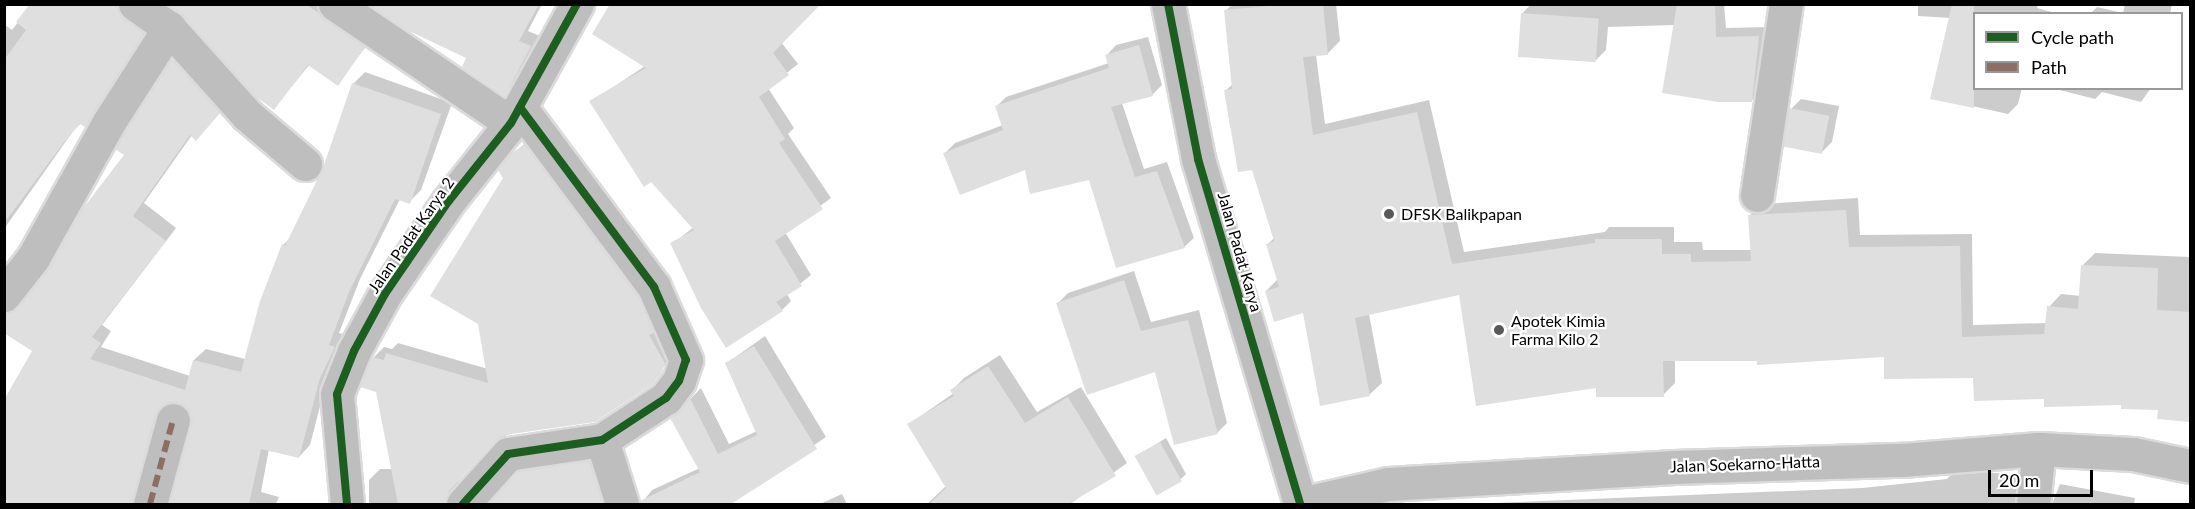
<!DOCTYPE html>
<html>
<head>
<meta charset="utf-8">
<style>
	body { margin:0 }
	#map { position:relative; width:2195px; height:509px; overflow:hidden; background:#fff; font-family:Lato,sans-serif }
	div>[style] { position:absolute }
	[style*='--x'] { left:calc(var(--x)*1px); top:calc(var(--y)*1px); width:calc(var(--w)*1px); rotate:calc(var(--a)*1deg) }
	.shadow>* { inset:0; background:#0003 }
	.building>* { inset:0; background:#dfdfdf; transform-origin:0 0 }
	.roads { filter:drop-shadow(2px 0 #dbdbdb) drop-shadow(-2px 0 #dbdbdb) drop-shadow(0 2px #dbdbdb) drop-shadow(0 -2px #dbdbdb) }
	.street>* { height:33px; margin:-16.5px; padding:0 16.5px; transform-origin:16.5px; border-radius:16.5px; background:#bebebe }
	.highway>* { height:33px; margin:-16.5px; padding:0 16.5px; transform-origin:16.5px; border-radius:16.5px; background:#bebebe }
	.quiet>* { height:6px; margin-top:-3px; transform-origin:0; background:repeating-linear-gradient(90deg,#8d6e63 0 12px,transparent 0 18px) }
	.cycleway>* { height:8px; margin:-4px; padding:0 4px; transform-origin:4px; border-radius:4px; background:#1b5e20 }
	.dots>* { width:16px; height:16px; translate:-50% -50%; box-sizing:border-box; border:3px solid #fff; border-radius:50% }
	span { translate:-50% -50%; white-space:nowrap; text-align:center; line-height:1.15; -webkit-text-stroke:4.5px #fff; paint-order:stroke }
	.poi-label { font-size:16px; color:#000 }
	.left { translate:0 -50%; text-align:left }
	.street-label { font-size:16px; color:#000 }
	.frame { position:absolute; inset:0; border:6px solid #000; pointer-events:none }
	.legend { position:absolute; left:1973px; top:12px; width:210px; height:78px; box-sizing:border-box; background:#fff; border:2px solid #999; margin:0; padding:8px 10px; list-style:none; font-size:18px; color:#000 }
	.legend li { display:flex; align-items:center; gap:12px; height:30px }
	.legend b { width:30px; border:2px solid #999 }
	.scale { position:absolute; left:1988px; top:470px; width:105px; height:27px; box-sizing:border-box; border:3px solid #000; border-top:0; padding-left:8px; font-size:18px; line-height:21px; white-space:nowrap; color:#000; -webkit-text-stroke:4px #fff; paint-order:stroke }
</style>
</head>
<body>
<div id="map">
	<div class="shadow">
		<i style="clip-path:polygon(32px 4px,134px 4px,154px 21px,96px 114px,76px 127px,4px 229px,4px 24px,12px 30px)"></i>
		<i style="clip-path:polygon(169px 4px,332px 4px,374px 36px,338px 83px,310px 64px,274px 108px,184px 14px)"></i>
		<i style="clip-path:polygon(369px 4px,542px 4px,528px 31px,540px 36px,514px 84px,504px 94px,468px 57px,408px 29px)"></i>
		<i style="clip-path:polygon(1232px 4px,1336px 4px,1340px 41px,1327px 54px,1316px 55px,1325px 124px,1429px 100px,1464px 252px,1605px 232px,1609px 227px,1674px 227px,1674px 242px,1702px 242px,1703px 250px,1752px 250px,1749px 216px,1762px 204px,1858px 198px,1860px 235px,1972px 234px,1973px 325px,2047px 323px,2049px 307px,2061px 294px,2081px 296px,2082px 266px,2095px 253px,2190px 257px,2190px 418px,2159px 409px,2045px 397px,1885px 355px,1675px 360px,1675px 383px,1663px 395px,1597px 386px,1460px 293px,1369px 314px,1382px 383px,1369px 395px,1304px 311px,1266px 291px,1278px 279px,1268px 244px,1275px 237px,1253px 168px,1230px 126px,1225px 91px,1233px 84px,1226px 11px)"></i>
		<i style="clip-path:polygon(1531px 4px,1724px 4px,1726px 28px,1768px 27px,1762px 90px,1752px 100px,1675px 25px,1608px 27px,1606px 50px,1596px 60px,1522px 14px)"></i>
		<i style="clip-path:polygon(1918px 4px,2038px 4px,2037px 8px,2059px 14px,1974px 14px,1974px 88px,2022px 88px,2018px 104px,2008px 114px,1932px 97px,1950px 18px,1918px 16px)"></i>
		<i style="clip-path:polygon(2125px 4px,2172px 4px,2170px 14px,2090px 14px,2097px 7px,2123px 13px)"></i>
		<i style="clip-path:polygon(1148px 37px,1162px 85px,1152px 95px,1122px 103px,1144px 169px,1167px 162px,1194px 238px,1184px 247px,1090px 178px,945px 153px,955px 143px,1003px 125px,996px 107px,1006px 97px,1109px 63px,1107px 55px,1116px 45px)"></i>
		<i style="clip-path:polygon(781px 42px,798px 64px,768px 88px,794px 128px,788px 134px,831px 198px,785px 232px,811px 275px,787px 294px,791px 301px,782px 310px,672px 244px,694px 227px,591px 102px,645px 66px)"></i>
		<i style="clip-path:polygon(184px 48px,230px 100px,207px 127px,192px 135px,144px 203px,176px 228px,102px 325px,111px 331px,101px 347px,190px 376px,194px 360px,206px 349px,245px 359px,283px 245px,292px 236px,325px 168px,353px 84px,365px 72px,452px 103px,421px 190px,409px 202px,400px 199px,360px 279px,339px 333px,346px 335px,331px 364px,310px 445px,299px 457px,269px 449px,261px 492px,279px 497px,276px 504px,171px 504px,193px 424px,188px 406px,179px 401px,169px 403px,143px 487px,147px 504px,4px 504px,4px 395px,8px 398px,34px 351px,4px 332px,4px 312px,14px 302px,28px 297px,49px 270px,126px 155px,173px 60px)"></i>
		<i style="clip-path:polygon(2052px 88px,2151px 88px,2141px 102px,2102px 92px,2095px 99px)"></i>
		<i style="clip-path:polygon(1801px 99px,1839px 106px,1832px 142px,1822px 152px,1791px 109px)"></i>
		<i style="clip-path:polygon(536px 135px,648px 286px,675px 351px,652px 383px,496px 439px,459px 480px,455px 498px,459px 504px,369px 504px,369px 480px,380px 469px,393px 469px,373px 358px,384px 347px,392px 349px,398px 343px,488px 369px,504px 178px,512px 154px)"></i>
		<i style="clip-path:polygon(1134px 271px,1151px 322px,1199px 310px,1227px 423px,1217px 433px,1156px 370px,1058px 303px,1068px 293px)"></i>
		<i style="clip-path:polygon(765px 336px,826px 437px,728px 504px,641px 504px,652px 490px,700px 468px,672px 418px,701px 388px,729px 444px,757px 431px,727px 363px)"></i>
		<i style="clip-path:polygon(1000px 355px,1037px 412px,1081px 387px,1127px 463px,1070px 504px,927px 504px,946px 486px,909px 424px,954px 393px,952px 390px,964px 378px)"></i>
		<i style="clip-path:polygon(1166px 438px,1186px 474px,1181px 479px,1137px 456px)"></i>
		<i style="clip-path:polygon(599px 451px,618px 504px,490px 504px,530px 461px)"></i>
		<i style="clip-path:polygon(1956px 469px,2025px 476px,2020px 504px,1468px 504px,1862px 488px,1947px 479px)"></i>
		<i style="clip-path:polygon(2060px 484px,2135px 498px,2134px 504px,2052px 504px)"></i>
		<i style="clip-path:polygon(842px 494px,847px 504px,820px 504px)"></i>
	</div>
	<div class="building">
		<i style="clip-path:polygon(30px 4px,117px 4px,124px 19px,144px 33px,85px 127px,80px 124px,65px 141px,4px 223px,4px 60px,26px 30px,16px 22px)"></i>
		<i style="clip-path:polygon(168px 4px,306px 4px,365px 47px,338px 86px,308px 65px,274px 110px,255px 96px,183px 15px)"></i>
		<i style="clip-path:polygon(369px 4px,539px 4px,519px 41px,531px 46px,505px 96px,462px 67px,466px 58px,407px 30px)"></i>
		<i style="clip-path:polygon(610px 4px,821px 4px,773px 53px,789px 75px,759px 97px,785px 139px,779px 143px,823px 209px,775px 241px,802px 286px,776px 302px,783px 311px,726px 348px,701px 308px,670px 243px,694px 230px,651px 182px,644px 187px,589px 101px,646px 68px,592px 34px)"></i>
		<i style="clip-path:polygon(1290px 4px,1323px 4px,1328px 55px,1303px 57px,1313px 135px,1417px 112px,1452px 264px,1595px 243px,1595px 239px,1662px 239px,1662px 254px,1691px 254px,1691px 262px,1751px 261px,1748px 215px,1846px 210px,1849px 247px,1960px 246px,1962px 337px,2044px 334px,2047px 306px,2078px 309px,2081px 265px,2158px 268px,2157px 310px,2190px 312px,2189px 422px,2157px 419px,2158px 410px,2121px 409px,2121px 405px,2044px 407px,2044px 399px,1974px 401px,1973px 378px,1884px 379px,1884px 357px,1757px 365px,1757px 361px,1663px 361px,1664px 397px,1596px 397px,1596px 388px,1476px 406px,1459px 295px,1355px 318px,1370px 396px,1320px 406px,1303px 313px,1274px 322px,1265px 291px,1279px 287px,1266px 244px,1274px 241px,1252px 170px,1238px 172px,1224px 90px,1232px 89px,1224px 10px)"></i>
		<i style="clip-path:polygon(1677px 4px,1715px 4px,1716px 37px,1759px 36px,1752px 102px,1718px 102px,1662px 93px)"></i>
		<i style="clip-path:polygon(1952px 4px,1974px 4px,1974px 108px,1930px 99px)"></i>
		<i style="left:1521px;top:13px;width:78px;height:44px;rotate:4deg"></i>
		<i style="clip-path:polygon(1139px 45px,1153px 96px,1111px 107px,1135px 177px,1157px 171px,1185px 248px,1116px 268px,1089px 180px,1030px 194px,1025px 170px,960px 195px,943px 153px,1003px 130px,995px 106px,1109px 68px,1105px 55px)"></i>
		<i style="clip-path:polygon(172px 59px,220px 113px,196px 141px,190px 135px,133px 216px,166px 241px,92px 337px,101px 343px,90px 359px,185px 390px,193px 360px,241px 372px,260px 301px,282px 244px,285px 246px,323px 168px,352px 83px,441px 114px,410px 204px,395px 199px,349px 292px,329px 345px,335px 347px,320px 378px,299px 458px,261px 449px,249px 504px,169px 504px,191px 416px,186px 406px,169px 402px,155px 415px,132px 504px,4px 504px,4px 400px,32px 351px,4px 333px,4px 313px,19px 307px,48px 269px,81px 211px,124px 155px,115px 149px)"></i>
		<i style="left:1789px;top:108px;width:41px;height:39px;rotate:11deg"></i>
		<i style="clip-path:polygon(525px 145px,638px 296px,654px 333px,649px 335px,665px 363px,662px 372px,653px 384px,595px 422px,505px 435px,495px 441px,449px 491px,445px 504px,398px 504px,376px 392px,360px 387px,372px 357px,384px 360px,386px 353px,488px 383px,478px 324px,430px 296px,503px 178px,498px 170px,511px 153px)"></i>
		<i style="clip-path:polygon(1124px 280px,1141px 331px,1188px 320px,1218px 434px,1174px 445px,1155px 372px,1087px 395px,1056px 303px)"></i>
		<i style="clip-path:polygon(754px 346px,817px 449px,731px 504px,640px 504px,640px 501px,700px 472px,670px 418px,690px 398px,718px 454px,757px 435px,725px 363px)"></i>
		<i style="clip-path:polygon(988px 366px,1025px 423px,1068px 397px,1116px 476px,1068px 504px,929px 504px,946px 488px,907px 424px,954px 396px,950px 390px)"></i>
		<i style="left:1160px;top:442px;width:45px;height:29px;rotate:61deg"></i>
		<i style="clip-path:polygon(589px 461px,603px 504px,488px 504px,517px 472px)"></i>
	</div>
	<div class="roads">
		<div class="street">
			<i style="--x:135;--y:4;--w:42;--a:35.2"></i>
			<i style="--x:169;--y:28;--w:117;--a:48.1"></i>
			<i style="--x:247;--y:115;--w:76;--a:40.2"></i>
			<i style="--x:335;--y:4;--w:212;--a:34.1"></i>
			<i style="--x:1168;--y:4;--w:158;--a:79"></i>
			<i style="--x:1198;--y:159;--w:360;--a:73.5"></i>
			<i style="--x:1757;--y:195;--w:193;--a:-81.4"></i>
			<i style="--x:4;--y:295;--w:47;--a:-51.9"></i>
			<i style="--x:33;--y:258;--w:156;--a:-60.8"></i>
			<i style="--x:109;--y:122;--w:112;--a:-57.4"></i>
			<i style="--x:602;--y:440;--w:67;--a:72.6"></i>
			<i style="--x:150;--y:504;--w:87;--a:-74.7"></i>
			<i style="--x:347;--y:504;--w:110;--a:-95.2"></i>
			<i style="--x:337;--y:394;--w:46;--a:-68.4"></i>
			<i style="--x:354;--y:351;--w:65;--a:-61.5"></i>
			<i style="--x:385;--y:294;--w:112;--a:-55.6"></i>
			<i style="--x:448;--y:202;--w:101;--a:-51.4"></i>
			<i style="--x:511;--y:123;--w:136;--a:-61"></i>
			<i style="--x:463;--y:504;--w:67;--a:-48"></i>
			<i style="--x:508;--y:454;--w:95;--a:-8.5"></i>
			<i style="--x:602;--y:440;--w:77;--a:-33.3"></i>
			<i style="--x:666;--y:398;--w:21;--a:-53"></i>
			<i style="--x:679;--y:381;--w:22;--a:-72"></i>
			<i style="--x:686;--y:360;--w:80;--a:-113.7"></i>
			<i style="--x:654;--y:287;--w:224;--a:-126.7"></i>
			<i style="--x:2033;--y:504;--w:55;--a:-83.8"></i>
		</div>
		<div class="highway">
			<i style="--x:1300;--y:504;--w:90;--a:-12.8"></i>
			<i style="--x:1388;--y:484;--w:287;--a:-3.4"></i>
			<i style="--x:1674;--y:467;--w:228;--a:-1.8"></i>
			<i style="--x:1902;--y:460;--w:137;--a:-4.6"></i>
			<i style="--x:2039;--y:449;--w:94;--a:3"></i>
			<i style="--x:2133;--y:454;--w:58;--a:11.9"></i>
		</div>
	</div>
	<div class="quiet">
		<i style="--x:150;--y:504;--w:87;--a:-74.7"></i>
	</div>
	<div class="cycleway">
		<i style="--x:1168;--y:4;--w:158;--a:79"></i>
		<i style="--x:1198;--y:159;--w:360;--a:73.5"></i>
		<i style="--x:347;--y:504;--w:110;--a:-95.2"></i>
		<i style="--x:337;--y:394;--w:46;--a:-68.4"></i>
		<i style="--x:354;--y:351;--w:65;--a:-61.5"></i>
		<i style="--x:385;--y:294;--w:112;--a:-55.6"></i>
		<i style="--x:448;--y:202;--w:101;--a:-51.4"></i>
		<i style="--x:511;--y:123;--w:136;--a:-61"></i>
		<i style="--x:463;--y:504;--w:67;--a:-48"></i>
		<i style="--x:508;--y:454;--w:95;--a:-8.5"></i>
		<i style="--x:602;--y:440;--w:77;--a:-33.3"></i>
		<i style="--x:666;--y:398;--w:21;--a:-53"></i>
		<i style="--x:679;--y:381;--w:22;--a:-72"></i>
		<i style="--x:686;--y:360;--w:80;--a:-113.7"></i>
		<i style="--x:654;--y:287;--w:224;--a:-126.7"></i>
	</div>
	<div class="dots">
		<i style="left:1389px;top:214px;background:#595959"></i>
		<i style="left:1499px;top:330px;background:#595959"></i>
	</div>
	<div class="poi-label">
		<span class="left" style="left:1401px;top:214px">DFSK Balikpapan</span>
		<span class="left" style="left:1511px;top:330px">Apotek Kimia<br>Farma Kilo 2</span>
	</div>
	<div class="street-label">
		<span style="left:411px;top:235px;rotate:-55deg">Jalan Padat Karya 2</span>
		<span style="left:1240px;top:252px;rotate:74deg">Jalan Padat Karya</span>
		<span style="left:1745px;top:464px;rotate:-2deg">Jalan Soekarno-Hatta</span>
	</div>
	<div class="frame"></div>
	<ul class="legend">
	<li><b style="height:8px;background:#1b5e20"></b>Cycle path</li>
	<li><b style="height:8px;background:#8d6e63"></b>Path</li>
	</ul>
	<div class="scale">20 m</div>
</div>
</body>
</html>
